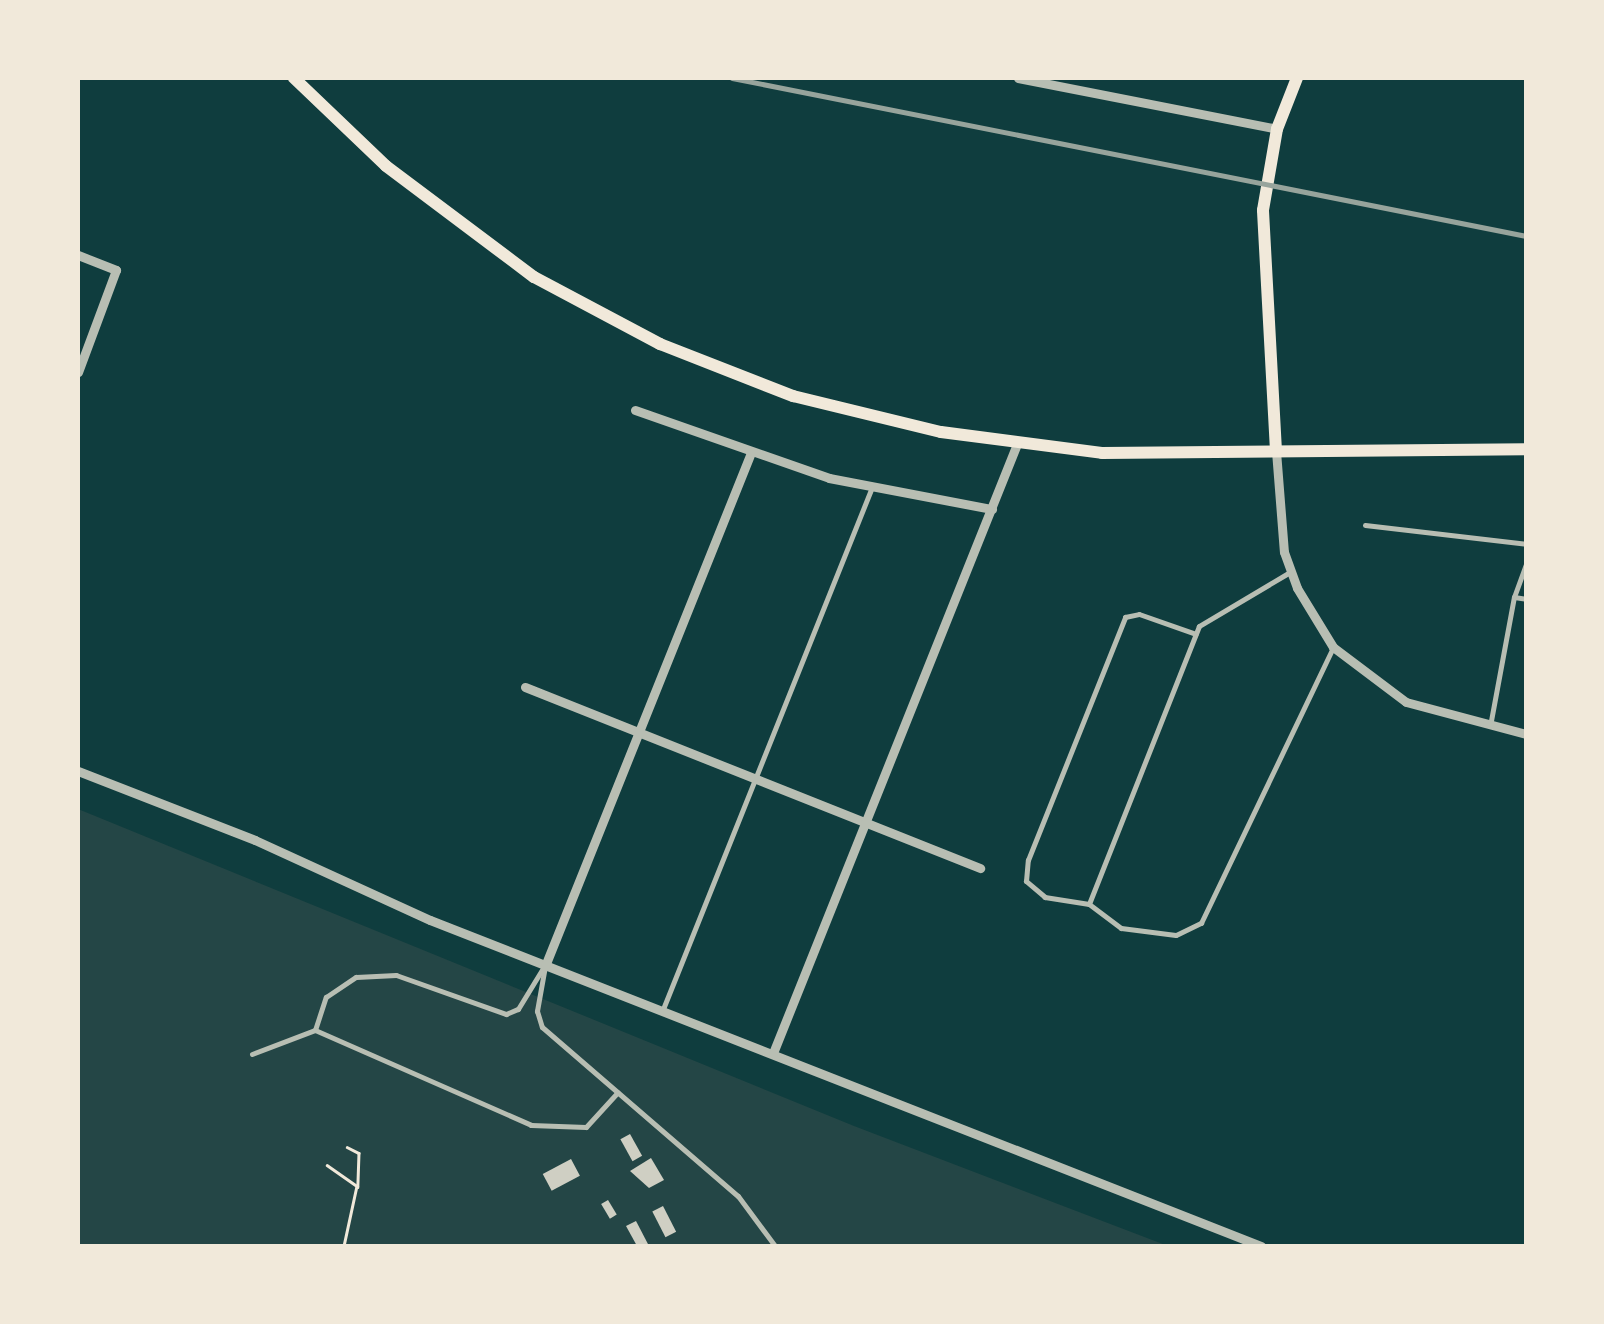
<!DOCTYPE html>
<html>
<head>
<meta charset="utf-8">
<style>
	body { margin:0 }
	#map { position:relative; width:1604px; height:1324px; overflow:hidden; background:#0f3d3e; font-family:Roboto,sans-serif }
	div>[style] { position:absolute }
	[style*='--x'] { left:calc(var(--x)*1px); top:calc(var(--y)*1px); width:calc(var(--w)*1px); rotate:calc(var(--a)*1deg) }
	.green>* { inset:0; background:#244646 }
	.building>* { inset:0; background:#cfcfc3; transform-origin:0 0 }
	.path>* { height:2.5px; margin:-1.25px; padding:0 1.25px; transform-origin:1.25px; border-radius:1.25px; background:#f1e9da }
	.service>* { height:5px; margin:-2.5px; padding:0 2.5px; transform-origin:2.5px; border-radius:2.5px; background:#b8beb3 }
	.minor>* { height:9px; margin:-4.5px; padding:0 4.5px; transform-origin:4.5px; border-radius:4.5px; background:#b8beb3 }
	.secondary>* { height:12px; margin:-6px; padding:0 6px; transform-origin:6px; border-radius:6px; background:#f1e9da }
	.rail>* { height:5px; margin:-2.5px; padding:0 2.5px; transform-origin:2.5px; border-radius:2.5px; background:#97a49c }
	span { translate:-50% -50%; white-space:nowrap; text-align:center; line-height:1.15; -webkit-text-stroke:9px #f1e9da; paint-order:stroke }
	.frame { position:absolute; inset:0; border:80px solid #f1e9da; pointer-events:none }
</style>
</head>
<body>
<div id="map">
	<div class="green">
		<i style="clip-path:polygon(78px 809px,854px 1126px,1168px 1246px,78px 1246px)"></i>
	</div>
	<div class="building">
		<i style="left:630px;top:1134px;width:25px;height:11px;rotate:61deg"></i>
		<i style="clip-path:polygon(651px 1158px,664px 1180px,649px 1188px,630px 1171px)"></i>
		<i style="left:571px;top:1159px;width:19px;height:32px;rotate:62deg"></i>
		<i style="left:608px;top:1200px;width:17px;height:8px;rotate:59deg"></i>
		<i style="left:663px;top:1206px;width:29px;height:12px;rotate:63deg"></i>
		<i style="clip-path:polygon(636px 1221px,649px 1246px,637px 1246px,626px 1226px)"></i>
	</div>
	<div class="path">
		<i style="--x:347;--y:1147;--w:13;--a:27"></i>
		<i style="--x:359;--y:1153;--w:34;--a:92"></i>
		<i style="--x:327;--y:1165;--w:37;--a:35"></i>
		<i style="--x:357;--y:1186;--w:61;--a:102.2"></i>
	</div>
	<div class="service">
		<i style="--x:1365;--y:525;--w:162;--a:6.7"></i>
		<i style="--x:1290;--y:572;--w:106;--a:149.3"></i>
		<i style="--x:1199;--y:626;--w:299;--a:111.6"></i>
		<i style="--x:1089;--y:904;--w:40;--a:37"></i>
		<i style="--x:1121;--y:928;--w:55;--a:7.3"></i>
		<i style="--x:1176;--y:935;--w:28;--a:-26"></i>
		<i style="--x:1201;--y:923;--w:306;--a:-64.4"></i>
		<i style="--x:1514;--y:597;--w:12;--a:9"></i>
		<i style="--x:1490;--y:726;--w:131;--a:-79.5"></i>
		<i style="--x:1514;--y:597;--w:35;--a:-70"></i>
		<i style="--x:1089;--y:904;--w:45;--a:-171"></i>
		<i style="--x:1045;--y:897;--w:25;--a:-140"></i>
		<i style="--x:1026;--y:881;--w:21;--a:-85"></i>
		<i style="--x:1028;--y:860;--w:262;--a:-68.2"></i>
		<i style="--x:1125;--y:617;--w:14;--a:-12"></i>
		<i style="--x:1139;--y:614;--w:60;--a:19.3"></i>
		<i style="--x:545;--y:966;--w:46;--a:100.1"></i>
		<i style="--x:537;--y:1011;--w:17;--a:73"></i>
		<i style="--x:542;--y:1027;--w:259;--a:40.8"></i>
		<i style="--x:738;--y:1196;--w:62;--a:53.5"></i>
		<i style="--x:663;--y:1009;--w:562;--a:-68.18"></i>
		<i style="--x:315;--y:1030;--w:236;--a:23.7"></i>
		<i style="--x:531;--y:1125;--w:55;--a:2.1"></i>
		<i style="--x:586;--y:1127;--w:47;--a:-47.6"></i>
		<i style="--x:252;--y:1054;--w:67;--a:-20.9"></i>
		<i style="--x:315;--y:1030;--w:35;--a:-72"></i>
		<i style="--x:326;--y:997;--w:36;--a:-34"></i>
		<i style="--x:356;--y:977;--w:40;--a:-2.9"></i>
		<i style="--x:396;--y:975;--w:117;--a:19.5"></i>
		<i style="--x:506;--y:1014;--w:13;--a:-23"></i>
		<i style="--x:518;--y:1009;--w:48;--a:-58.6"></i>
	</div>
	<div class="minor">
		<i style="--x:1018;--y:78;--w:264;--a:11.1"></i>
		<i style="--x:78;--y:255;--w:41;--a:21.5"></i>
		<i style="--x:116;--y:270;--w:109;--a:110.4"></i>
		<i style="--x:635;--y:410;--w:206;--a:19.3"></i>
		<i style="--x:829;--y:478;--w:166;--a:10.8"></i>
		<i style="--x:1276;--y:451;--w:101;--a:85.5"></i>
		<i style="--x:1284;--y:552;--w:38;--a:70"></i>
		<i style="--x:1297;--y:588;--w:69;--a:58.6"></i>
		<i style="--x:1333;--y:647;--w:91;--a:37"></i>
		<i style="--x:1406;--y:702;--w:124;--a:14.9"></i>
		<i style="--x:525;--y:687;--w:490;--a:21.7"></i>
		<i style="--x:78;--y:771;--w:190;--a:21.3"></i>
		<i style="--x:255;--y:840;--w:192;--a:24.6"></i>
		<i style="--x:430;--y:920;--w:893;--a:21.42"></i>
		<i style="--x:545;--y:966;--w:551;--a:-68.14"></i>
		<i style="--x:773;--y:1053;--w:656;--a:-68.17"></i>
	</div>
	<div class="secondary">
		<i style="--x:294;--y:78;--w:127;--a:43.7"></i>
		<i style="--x:386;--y:166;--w:185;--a:36.9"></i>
		<i style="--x:534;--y:277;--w:143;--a:28"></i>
		<i style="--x:660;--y:344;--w:143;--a:21.4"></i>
		<i style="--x:793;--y:396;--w:152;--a:13.7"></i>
		<i style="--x:941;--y:432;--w:162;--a:7.4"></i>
		<i style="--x:1102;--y:453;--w:424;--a:-0.5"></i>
		<i style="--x:1276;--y:451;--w:241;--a:-93.1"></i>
		<i style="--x:1263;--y:210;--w:82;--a:-80.2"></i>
		<i style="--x:1277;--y:129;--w:55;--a:-68.6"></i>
	</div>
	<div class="rail">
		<i style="--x:732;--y:78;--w:810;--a:11.25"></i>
	</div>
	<div class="frame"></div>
</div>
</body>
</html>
